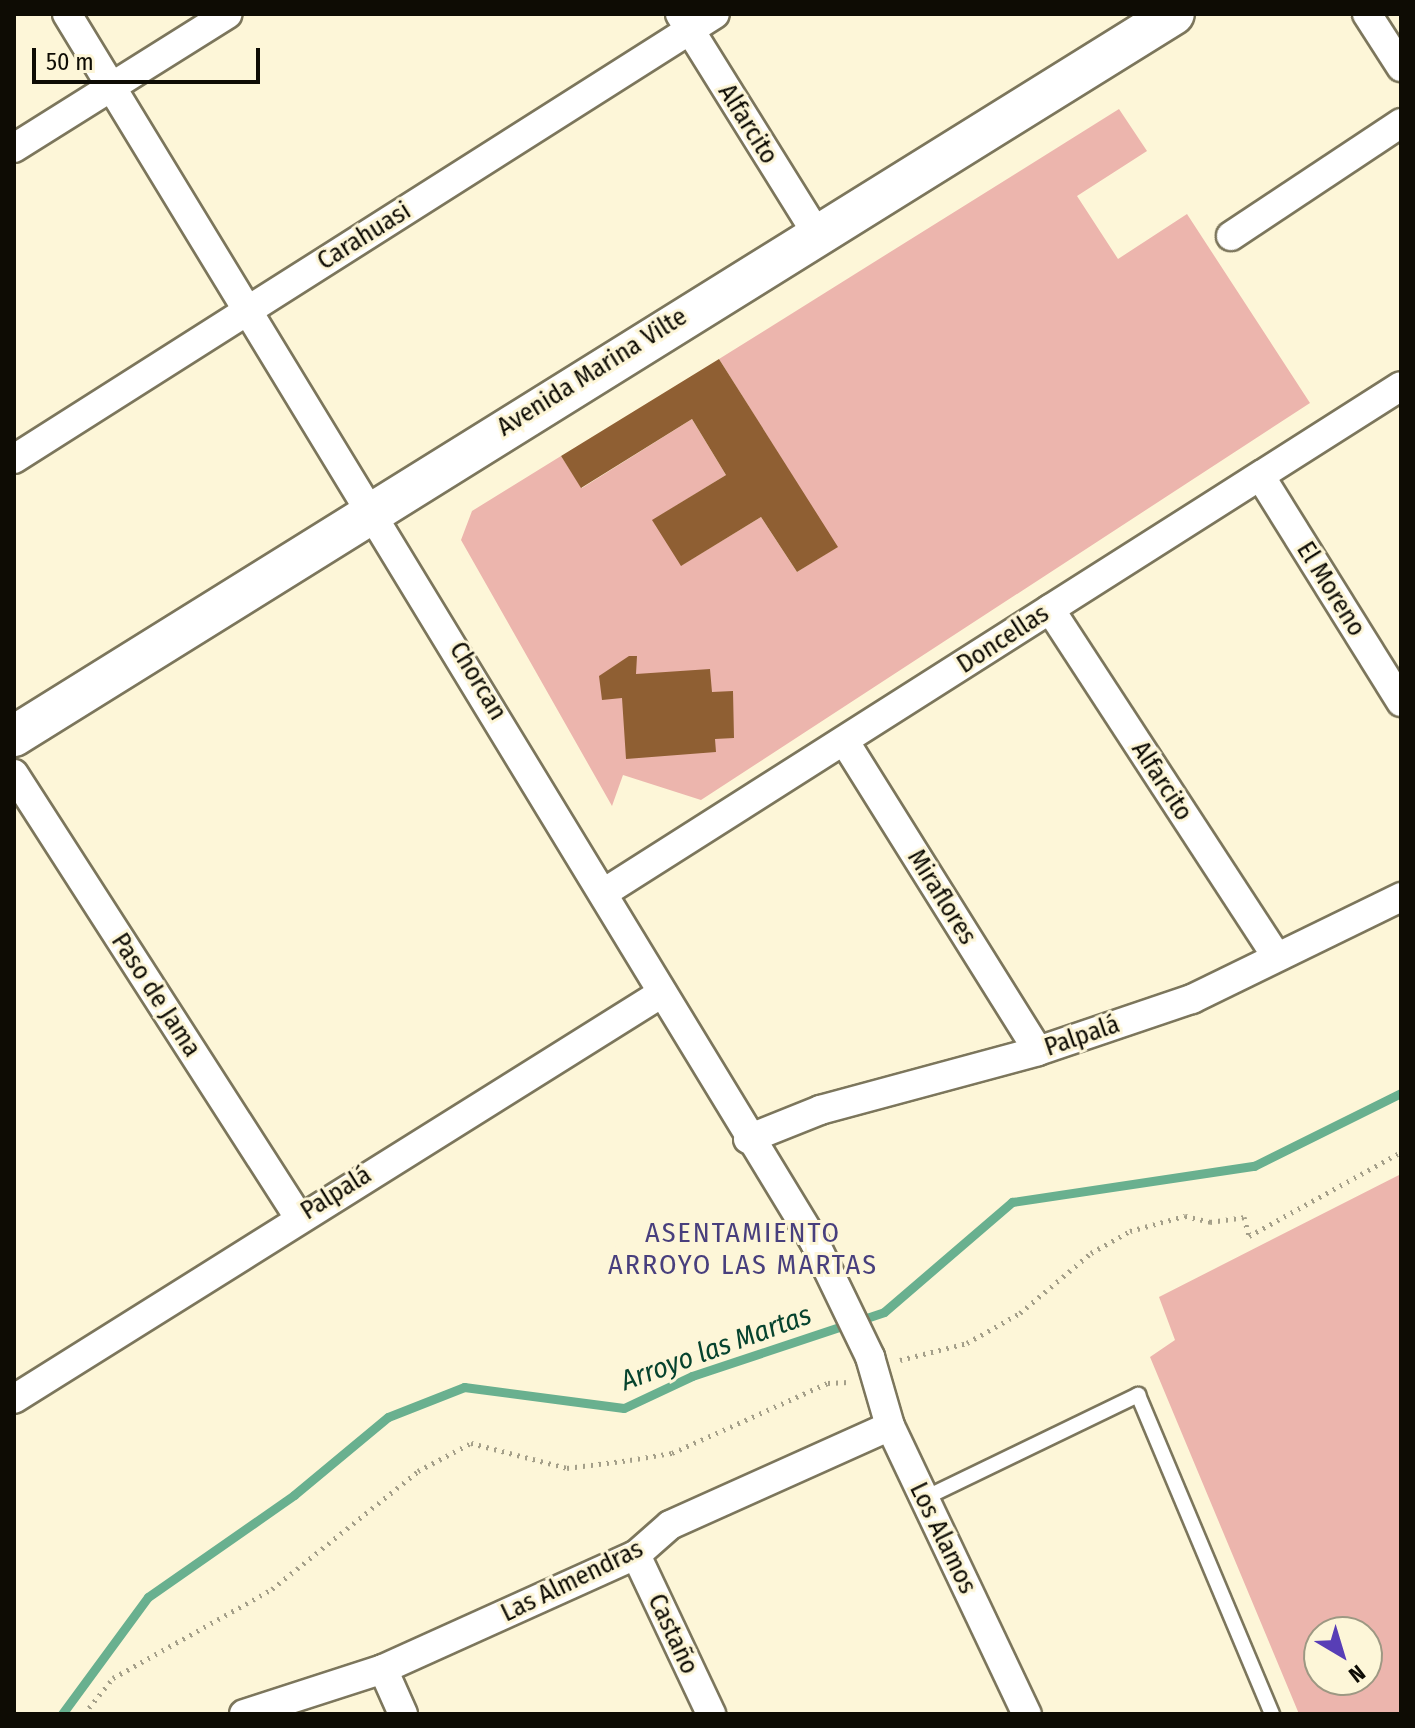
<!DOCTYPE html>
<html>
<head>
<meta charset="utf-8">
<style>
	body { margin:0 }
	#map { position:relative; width:1415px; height:1728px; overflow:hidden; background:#fdf6d8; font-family:"Fira Sans Condensed",sans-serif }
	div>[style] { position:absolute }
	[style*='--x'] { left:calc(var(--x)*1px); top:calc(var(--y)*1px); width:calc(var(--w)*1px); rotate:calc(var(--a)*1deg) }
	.green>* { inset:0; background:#ecb5ad }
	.stream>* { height:9px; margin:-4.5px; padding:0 4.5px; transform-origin:4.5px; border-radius:4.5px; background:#69b08f }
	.building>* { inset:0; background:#8f5f33 }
	.path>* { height:5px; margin-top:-2.5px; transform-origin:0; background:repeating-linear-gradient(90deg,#a49f89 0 2px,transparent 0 8px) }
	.roads { filter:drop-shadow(2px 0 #7c765c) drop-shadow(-2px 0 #7c765c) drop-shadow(0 2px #7c765c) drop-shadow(0 -2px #7c765c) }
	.lane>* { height:14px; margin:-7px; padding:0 7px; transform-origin:7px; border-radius:7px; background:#fff }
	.street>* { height:28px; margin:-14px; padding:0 14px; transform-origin:14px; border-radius:14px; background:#fff }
	.secondary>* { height:40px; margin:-20px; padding:0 20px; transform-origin:20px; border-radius:20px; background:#fff }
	span { translate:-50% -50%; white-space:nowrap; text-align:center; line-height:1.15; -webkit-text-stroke:6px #fdf6d8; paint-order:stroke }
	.street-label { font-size:26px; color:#0e0c04 }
	.neighbourhood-label { font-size:28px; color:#483f7d; letter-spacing:2px }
	.water-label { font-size:28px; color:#06432e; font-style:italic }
	.frame { position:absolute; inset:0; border:16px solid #0e0c04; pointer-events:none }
	.north { position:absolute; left:1303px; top:1616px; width:80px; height:80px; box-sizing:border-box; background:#fdf6d8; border:2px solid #9d9883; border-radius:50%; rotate:142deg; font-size:22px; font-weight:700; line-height:32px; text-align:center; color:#0e0c04 }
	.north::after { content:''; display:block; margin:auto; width:28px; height:36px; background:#583eb6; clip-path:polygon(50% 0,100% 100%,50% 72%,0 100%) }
	.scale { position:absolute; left:32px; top:48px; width:228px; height:36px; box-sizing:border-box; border:4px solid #0e0c04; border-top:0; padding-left:10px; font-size:24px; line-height:28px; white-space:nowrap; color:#0e0c04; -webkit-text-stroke:6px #fdf6d8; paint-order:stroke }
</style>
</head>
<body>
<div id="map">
	<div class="green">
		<i style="clip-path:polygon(1119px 109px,1147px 151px,1077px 196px,1118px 259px,1187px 214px,1310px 403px,701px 800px,623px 775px,612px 806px,461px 540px,472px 511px,561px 456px,582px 488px,692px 419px,726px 475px,653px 520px,682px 565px,761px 517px,797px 572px,837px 547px,719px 359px)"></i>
		<i style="clip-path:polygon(evenodd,1401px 1174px,1401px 1714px,1299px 1714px,1150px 1357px,1175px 1340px,1159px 1297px,1401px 1174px,1367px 1632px,1367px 1680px,1319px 1680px,1319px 1632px,1367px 1632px)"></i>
	</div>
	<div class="stream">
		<i style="--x:62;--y:1714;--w:145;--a:-53.7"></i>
		<i style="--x:148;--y:1597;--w:178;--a:-34.9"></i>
		<i style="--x:294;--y:1495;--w:122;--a:-39.7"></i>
		<i style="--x:388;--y:1417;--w:82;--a:-21.5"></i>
		<i style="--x:464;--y:1387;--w:161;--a:7.5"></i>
		<i style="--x:624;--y:1408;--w:75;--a:-25.2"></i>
		<i style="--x:692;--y:1376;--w:202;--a:-18.4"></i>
		<i style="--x:884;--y:1312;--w:169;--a:-40.7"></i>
		<i style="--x:1012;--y:1202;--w:245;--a:-8.5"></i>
		<i style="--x:1254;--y:1166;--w:164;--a:-26.4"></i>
	</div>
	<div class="building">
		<i style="clip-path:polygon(719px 359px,838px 547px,797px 572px,761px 517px,681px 566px,652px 520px,726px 475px,692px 419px,581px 488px,561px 456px)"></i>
		<i style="clip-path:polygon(629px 656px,637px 656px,636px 674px,710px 669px,712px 692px,733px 691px,734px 738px,715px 739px,716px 752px,626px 759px,622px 698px,602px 700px,599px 676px)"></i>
	</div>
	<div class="path">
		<i style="--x:900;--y:1360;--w:69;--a:-14.2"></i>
		<i style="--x:967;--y:1343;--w:61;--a:-29.5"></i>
		<i style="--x:1020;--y:1313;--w:93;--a:-40.2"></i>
		<i style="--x:1091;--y:1253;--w:45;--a:-29.4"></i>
		<i style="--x:1130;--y:1231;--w:57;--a:-15.3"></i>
		<i style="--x:1185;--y:1216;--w:26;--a:13"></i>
		<i style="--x:1210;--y:1222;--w:34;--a:-8"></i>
		<i style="--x:1244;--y:1217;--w:20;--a:75"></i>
		<i style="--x:1249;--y:1236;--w:174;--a:-28.9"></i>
		<i style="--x:84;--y:1714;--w:46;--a:-51.1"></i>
		<i style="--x:113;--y:1678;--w:182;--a:-29.2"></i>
		<i style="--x:272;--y:1589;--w:188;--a:-38.9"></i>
		<i style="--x:418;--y:1471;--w:60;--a:-27.8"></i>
		<i style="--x:471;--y:1443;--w:99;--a:14.6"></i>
		<i style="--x:567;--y:1468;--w:64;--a:-7.2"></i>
		<i style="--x:630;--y:1460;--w:43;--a:-9.5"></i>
		<i style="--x:672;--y:1453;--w:171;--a:-24.2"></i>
		<i style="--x:828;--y:1383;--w:21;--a:-3"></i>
	</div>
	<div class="roads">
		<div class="lane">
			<i style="--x:925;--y:1498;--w:237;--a:-25.8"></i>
			<i style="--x:1138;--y:1395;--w:346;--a:67.2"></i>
		</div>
		<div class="street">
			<i style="--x:67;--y:14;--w:1439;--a:58.67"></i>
			<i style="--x:815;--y:1243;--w:127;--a:64.2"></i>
			<i style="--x:870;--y:1357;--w:72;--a:73.8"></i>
			<i style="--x:890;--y:1426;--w:319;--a:64.6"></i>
			<i style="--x:680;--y:14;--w:259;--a:58.1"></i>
			<i style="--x:1367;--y:14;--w:63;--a:57.3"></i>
			<i style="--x:14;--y:148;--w:252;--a:-32.1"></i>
			<i style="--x:1231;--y:236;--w:204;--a:-33.6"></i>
			<i style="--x:14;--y:459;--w:830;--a:-32.41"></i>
			<i style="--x:1261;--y:477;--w:265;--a:58.1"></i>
			<i style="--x:1050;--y:609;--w:411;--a:56.9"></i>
			<i style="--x:845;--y:742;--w:364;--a:58"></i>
			<i style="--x:14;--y:774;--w:525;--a:57.28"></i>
			<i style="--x:605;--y:892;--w:943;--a:-32.44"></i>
			<i style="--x:748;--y:1139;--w:78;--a:-21.9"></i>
			<i style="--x:820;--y:1110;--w:226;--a:-15.1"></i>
			<i style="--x:1038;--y:1051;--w:163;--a:-18.7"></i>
			<i style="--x:1192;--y:999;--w:233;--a:-26"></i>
			<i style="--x:14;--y:1399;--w:765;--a:-32.07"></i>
			<i style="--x:636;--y:1555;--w:176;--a:64.7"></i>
			<i style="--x:383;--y:1669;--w:49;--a:66"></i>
			<i style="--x:244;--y:1714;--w:146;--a:-17.9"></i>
			<i style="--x:383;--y:1669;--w:277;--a:-24.3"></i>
			<i style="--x:636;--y:1555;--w:45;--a:-41.4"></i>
			<i style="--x:670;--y:1525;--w:241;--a:-24.2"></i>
		</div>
		<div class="secondary">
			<i style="--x:14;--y:736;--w:1366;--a:-31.9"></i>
		</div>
	</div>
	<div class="street-label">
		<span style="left:748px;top:124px;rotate:58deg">Alfarcito</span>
		<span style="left:364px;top:236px;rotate:-32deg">Carahuasi</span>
		<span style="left:592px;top:372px;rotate:-32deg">Avenida Marina Vilte</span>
		<span style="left:1331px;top:589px;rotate:58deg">El Moreno</span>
		<span style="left:1003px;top:639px;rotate:-33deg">Doncellas</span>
		<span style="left:478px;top:681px;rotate:59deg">Chorcan</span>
		<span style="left:1162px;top:781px;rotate:57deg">Alfarcito</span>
		<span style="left:942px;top:897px;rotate:58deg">Miraflores</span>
		<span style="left:156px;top:995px;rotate:57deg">Paso de Jama</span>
		<span style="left:1082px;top:1036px;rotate:-19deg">Palpalá</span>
		<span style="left:336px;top:1193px;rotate:-32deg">Palpalá</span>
		<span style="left:943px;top:1538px;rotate:64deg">Los Alamos</span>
		<span style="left:572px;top:1581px;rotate:-26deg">Las Almendras</span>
		<span style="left:673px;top:1634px;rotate:65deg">Castaño</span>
	</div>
	<div class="neighbourhood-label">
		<span style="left:743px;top:1249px">ASENTAMIENTO<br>ARROYO LAS MARTAS</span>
	</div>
	<div class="water-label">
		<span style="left:716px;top:1348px;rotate:-20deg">Arroyo las Martas</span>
	</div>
	<div class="frame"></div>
	<div class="north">N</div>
	<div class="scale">50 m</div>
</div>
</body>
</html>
